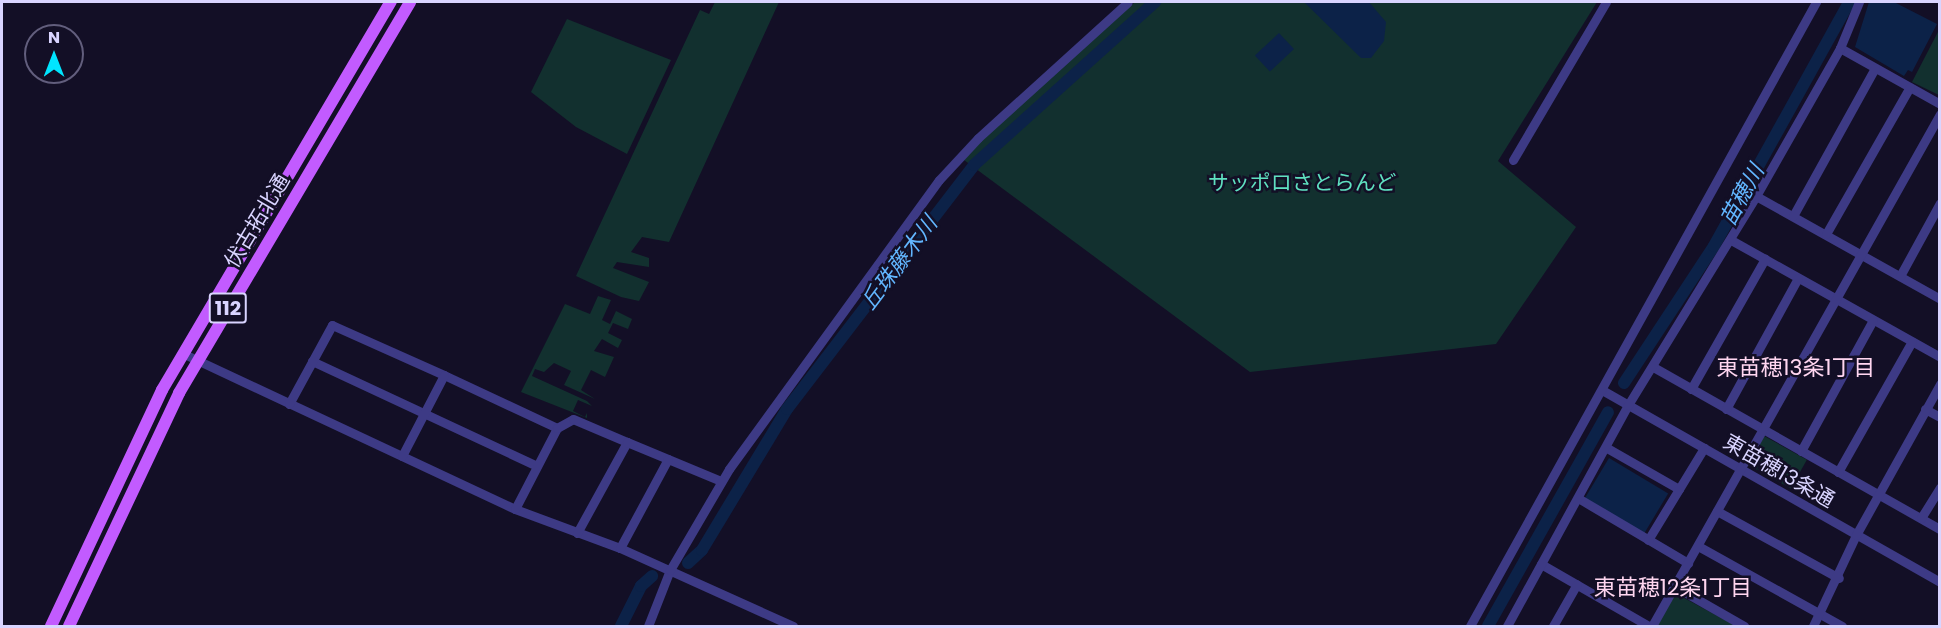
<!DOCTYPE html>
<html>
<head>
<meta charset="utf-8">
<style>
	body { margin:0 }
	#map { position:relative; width:1941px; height:628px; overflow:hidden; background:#130f26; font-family:Poppins,"Noto Sans JP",sans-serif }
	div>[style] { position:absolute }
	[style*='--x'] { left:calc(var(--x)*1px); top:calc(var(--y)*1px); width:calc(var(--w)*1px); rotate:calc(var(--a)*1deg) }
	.green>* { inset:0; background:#12302f; transform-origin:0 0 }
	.water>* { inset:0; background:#0c2248; transform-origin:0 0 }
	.river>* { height:12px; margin:-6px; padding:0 6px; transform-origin:6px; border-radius:6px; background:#0c2248 }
	.minor>* { height:9px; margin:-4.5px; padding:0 4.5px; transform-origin:4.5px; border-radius:4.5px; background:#3d3a85 }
	.major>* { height:12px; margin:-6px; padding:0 6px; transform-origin:6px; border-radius:6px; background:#c25bff }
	span { translate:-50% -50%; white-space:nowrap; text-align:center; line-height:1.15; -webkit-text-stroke:5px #130f26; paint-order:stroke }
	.shield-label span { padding:2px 4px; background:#130f26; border:2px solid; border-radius:4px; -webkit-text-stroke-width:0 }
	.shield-label { font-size:20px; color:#d9d4ff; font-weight:700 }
	.park-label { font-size:21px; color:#5fe0c0 }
	.street-label { font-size:21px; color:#d9d4ff }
	.water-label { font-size:22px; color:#62b6ff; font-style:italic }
	.neighbourhood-label { font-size:22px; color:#ffd6f0 }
	.frame { position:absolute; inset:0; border:3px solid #d9d4ff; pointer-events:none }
	.north { position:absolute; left:24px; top:24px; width:60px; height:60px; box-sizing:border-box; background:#130f26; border:2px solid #625e7d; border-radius:50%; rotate:0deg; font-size:16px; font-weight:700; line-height:24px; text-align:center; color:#d9d4ff }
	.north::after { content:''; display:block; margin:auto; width:21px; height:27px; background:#00e5ff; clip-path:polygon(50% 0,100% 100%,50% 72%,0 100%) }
</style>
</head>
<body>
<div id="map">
	<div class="green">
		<i style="clip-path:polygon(715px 2px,779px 2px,669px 242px,642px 237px,631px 252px,649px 258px,649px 267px,617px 262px,613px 268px,649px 282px,639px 301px,621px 297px,576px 276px,700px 10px,709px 14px)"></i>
		<i style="clip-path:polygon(1135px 2px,1597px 2px,1498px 161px,1576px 227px,1496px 344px,1250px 372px,964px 160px,989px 132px)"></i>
		<i style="clip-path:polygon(567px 19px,671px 60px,627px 154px,576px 127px,531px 92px)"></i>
		<i style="clip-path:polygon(1939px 30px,1940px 94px,1939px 95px,1912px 82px)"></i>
		<i style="clip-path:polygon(598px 296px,611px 300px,602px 320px,610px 324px,616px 311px,632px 319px,628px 329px,613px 323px,608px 333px,622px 340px,618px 348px,602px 339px,594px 351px,614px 357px,605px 377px,591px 370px,581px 390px,595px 399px,564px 385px,571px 371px,554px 363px,544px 372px,535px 369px,532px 376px,587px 401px,592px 406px,578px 400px,573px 411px,585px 417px,587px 413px,587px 418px,521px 392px,565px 304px,590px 314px)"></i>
		<i style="left:1764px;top:436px;width:49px;height:33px;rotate:29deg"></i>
		<i style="clip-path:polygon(1673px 592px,1736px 626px,1654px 626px)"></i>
	</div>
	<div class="water">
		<i style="clip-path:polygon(1304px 2px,1369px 2px,1386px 22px,1384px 41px,1371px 58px,1361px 58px)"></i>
		<i style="clip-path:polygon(1869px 2px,1894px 2px,1937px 24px,1912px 72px,1908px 70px,1904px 76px,1855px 47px)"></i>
		<i style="left:1279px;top:33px;width:22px;height:33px;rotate:47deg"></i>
		<i style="left:1609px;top:458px;width:69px;height:48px;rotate:31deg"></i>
	</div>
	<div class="river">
		<i style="--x:1624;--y:383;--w:164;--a:-56.7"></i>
		<i style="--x:1714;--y:246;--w:279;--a:-61"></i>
		<i style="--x:688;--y:563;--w:19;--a:-43"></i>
		<i style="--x:702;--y:550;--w:165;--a:-58.9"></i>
		<i style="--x:787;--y:409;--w:307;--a:-52.5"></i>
		<i style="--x:974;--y:165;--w:244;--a:-42"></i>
		<i style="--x:621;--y:626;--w:45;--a:-63.4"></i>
		<i style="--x:641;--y:586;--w:15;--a:-42"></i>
		<i style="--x:1488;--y:626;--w:245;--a:-60.7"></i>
	</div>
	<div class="minor">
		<i style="--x:1840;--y:48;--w:115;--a:29.2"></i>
		<i style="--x:1513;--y:160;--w:183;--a:-59.5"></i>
		<i style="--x:1756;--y:196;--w:211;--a:29.2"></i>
		<i style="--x:1793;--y:216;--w:169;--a:-61"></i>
		<i style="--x:1826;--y:234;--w:169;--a:-60.3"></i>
		<i style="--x:1731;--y:240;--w:240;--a:29.2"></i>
		<i style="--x:1900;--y:276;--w:83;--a:-61.3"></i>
		<i style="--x:182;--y:353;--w:368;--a:25.1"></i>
		<i style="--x:515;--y:509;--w:112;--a:20.4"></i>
		<i style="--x:620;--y:548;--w:190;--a:24.3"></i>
		<i style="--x:312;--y:361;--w:248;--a:25"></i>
		<i style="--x:1655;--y:368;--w:327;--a:29.5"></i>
		<i style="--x:1691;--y:389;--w:150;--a:-60.4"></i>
		<i style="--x:1602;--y:390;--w:389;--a:29.6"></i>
		<i style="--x:289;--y:404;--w:90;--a:-61.4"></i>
		<i style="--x:332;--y:325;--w:123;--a:24.1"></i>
		<i style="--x:444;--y:375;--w:125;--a:25.1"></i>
		<i style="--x:557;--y:428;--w:91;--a:117.4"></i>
		<i style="--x:1726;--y:409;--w:149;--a:-61.2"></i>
		<i style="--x:1925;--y:409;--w:17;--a:28"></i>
		<i style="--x:557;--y:428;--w:18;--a:-29"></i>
		<i style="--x:573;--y:419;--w:59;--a:23.1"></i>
		<i style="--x:1607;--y:448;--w:83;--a:29.7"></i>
		<i style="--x:1801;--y:451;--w:149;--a:-61.2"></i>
		<i style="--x:402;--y:456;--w:91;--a:-62.6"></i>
		<i style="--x:1838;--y:472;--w:150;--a:-60.5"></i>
		<i style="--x:1578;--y:498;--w:128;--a:30.6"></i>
		<i style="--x:1717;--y:511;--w:139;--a:28.8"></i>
		<i style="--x:1921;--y:518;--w:36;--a:-58"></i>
		<i style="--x:577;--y:533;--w:104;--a:-61.2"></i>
		<i style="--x:627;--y:442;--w:102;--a:22.5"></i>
		<i style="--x:1648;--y:540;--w:108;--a:-58.7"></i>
		<i style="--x:1698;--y:546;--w:165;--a:29.1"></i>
		<i style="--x:620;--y:548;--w:101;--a:-61.7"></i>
		<i style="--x:1541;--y:564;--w:125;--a:29.9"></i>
		<i style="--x:1674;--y:586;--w:81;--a:29.7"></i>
		<i style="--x:648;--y:626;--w:60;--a:-68.6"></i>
		<i style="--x:670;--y:570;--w:117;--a:-59.7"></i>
		<i style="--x:729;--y:469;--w:357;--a:-54"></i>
		<i style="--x:939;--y:180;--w:57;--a:-47.1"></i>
		<i style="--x:978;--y:138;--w:202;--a:-42.2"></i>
		<i style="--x:1470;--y:626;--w:714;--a:-60.99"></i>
		<i style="--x:1507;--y:626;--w:252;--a:-61.3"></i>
		<i style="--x:1628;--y:405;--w:245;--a:-58.5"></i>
		<i style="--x:1756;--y:196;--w:170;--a:-60.4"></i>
		<i style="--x:1840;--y:48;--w:50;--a:-67.6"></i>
		<i style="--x:1553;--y:626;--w:48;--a:-60.3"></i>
		<i style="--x:1652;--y:626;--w:587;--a:-60.64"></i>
		<i style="--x:1813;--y:626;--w:101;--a:-64.7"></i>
		<i style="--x:1856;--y:535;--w:173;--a:-60.9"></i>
	</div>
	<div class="major">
		<i style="--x:51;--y:626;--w:261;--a:-64.8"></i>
		<i style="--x:162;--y:390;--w:451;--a:-59.5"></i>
		<i style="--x:69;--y:626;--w:258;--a:-64.7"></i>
		<i style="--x:179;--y:393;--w:454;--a:-59.4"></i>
	</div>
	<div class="shield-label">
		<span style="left:228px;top:308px">112</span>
	</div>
	<div class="park-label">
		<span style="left:1302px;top:183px">サッポロさとらんど</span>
	</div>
	<div class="street-label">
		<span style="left:257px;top:221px;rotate:-59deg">伏古拓北通</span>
		<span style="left:1779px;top:471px;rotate:30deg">東苗穂13条通</span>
	</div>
	<div class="water-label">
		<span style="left:1742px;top:195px;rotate:-61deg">苗穂川</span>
		<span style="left:899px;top:263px;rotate:-53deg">丘珠藤木川</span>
	</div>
	<div class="neighbourhood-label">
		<span style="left:1796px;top:368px">東苗穂13条1丁目</span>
		<span style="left:1673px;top:588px">東苗穂12条1丁目</span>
	</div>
	<div class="frame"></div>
	<div class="north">N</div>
</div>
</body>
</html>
